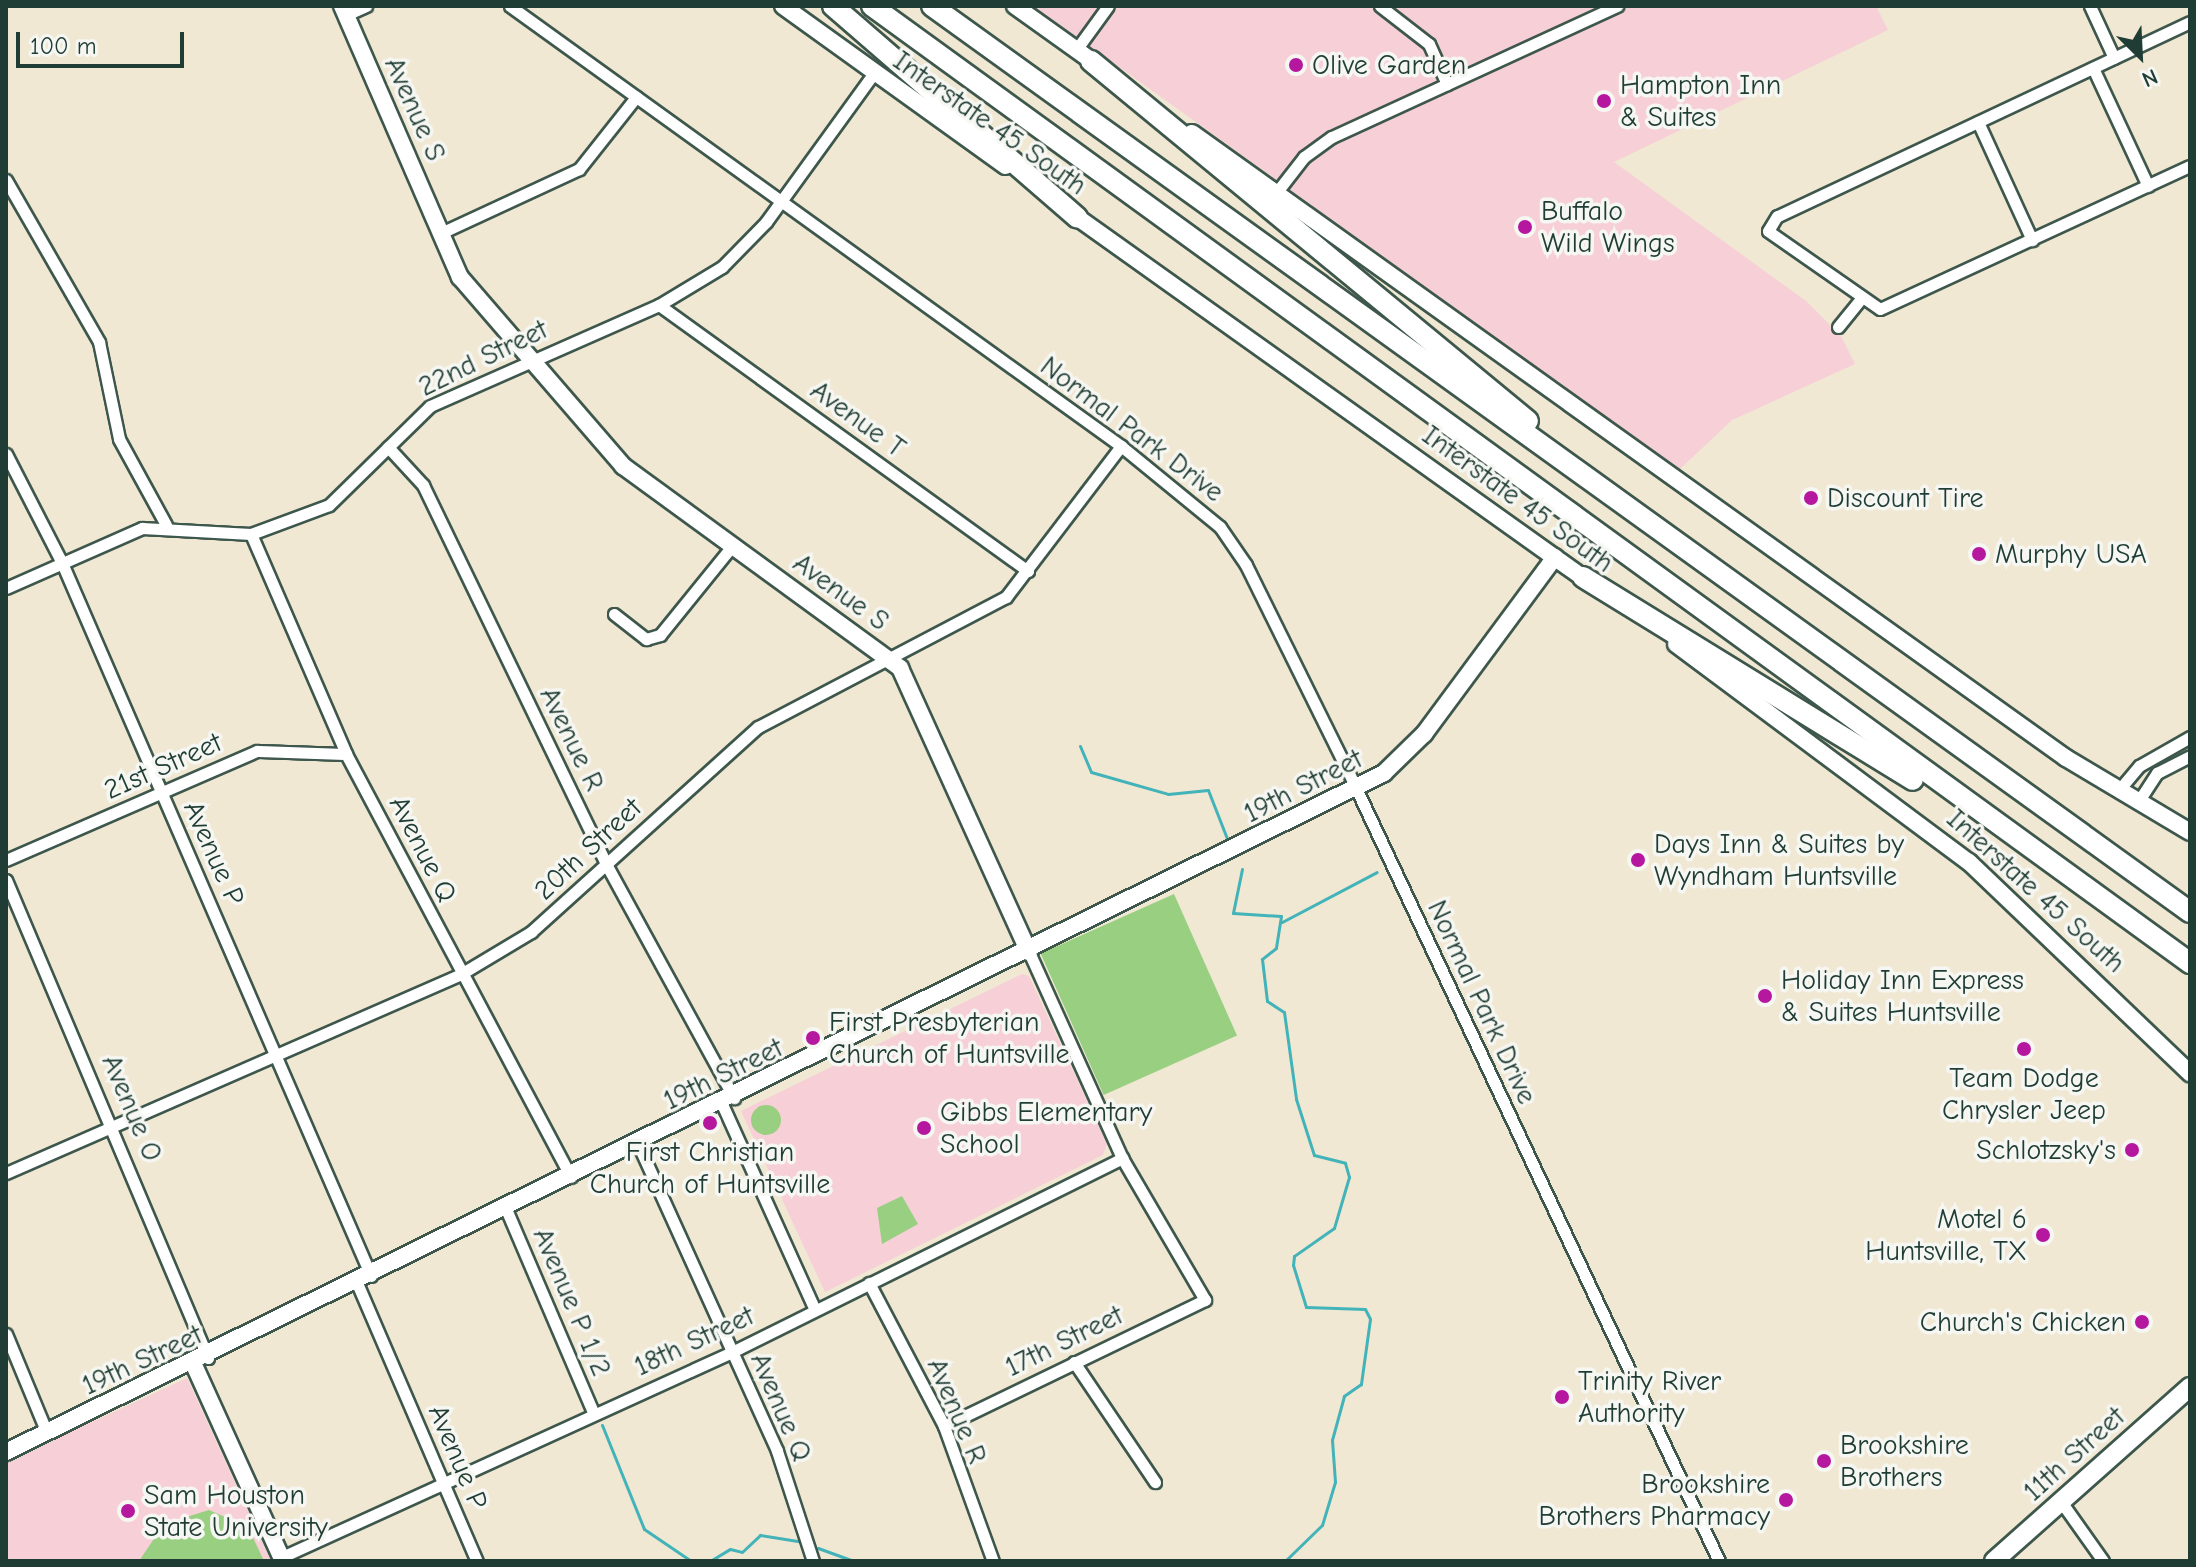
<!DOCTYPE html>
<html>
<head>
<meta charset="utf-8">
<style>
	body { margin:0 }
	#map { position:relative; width:2196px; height:1567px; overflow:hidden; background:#f0e8d3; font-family:"Comic Neue",sans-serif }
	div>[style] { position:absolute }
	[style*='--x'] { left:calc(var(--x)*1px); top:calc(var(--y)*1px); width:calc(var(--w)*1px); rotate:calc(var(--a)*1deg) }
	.built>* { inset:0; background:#f6cfd7 }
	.green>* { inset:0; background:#99cf81; transform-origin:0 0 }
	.round { border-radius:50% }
	.stream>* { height:3px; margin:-1.5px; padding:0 1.5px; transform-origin:1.5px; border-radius:1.5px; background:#43b3ba }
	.roads { filter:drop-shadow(2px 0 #3e574c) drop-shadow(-2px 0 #3e574c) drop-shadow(0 2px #3e574c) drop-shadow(0 -2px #3e574c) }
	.street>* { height:11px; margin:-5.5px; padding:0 5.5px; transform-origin:5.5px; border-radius:5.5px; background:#fff }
	.secondary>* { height:16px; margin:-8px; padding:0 8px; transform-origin:8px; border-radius:8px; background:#fff }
	.primary>* { height:18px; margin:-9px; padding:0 9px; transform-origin:9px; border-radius:9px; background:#fff }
	.highway>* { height:20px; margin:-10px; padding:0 10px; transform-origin:10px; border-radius:10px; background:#fff }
	.dots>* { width:22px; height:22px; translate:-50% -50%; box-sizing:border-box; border:4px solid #f6f6f2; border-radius:50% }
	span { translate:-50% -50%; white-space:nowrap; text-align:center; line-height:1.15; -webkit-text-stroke:7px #f6f6f2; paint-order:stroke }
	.poi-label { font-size:28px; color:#1f3d34 }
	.left { translate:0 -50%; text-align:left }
	.right { translate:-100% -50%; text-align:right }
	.street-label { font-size:28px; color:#1f3d34 }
	.frame { position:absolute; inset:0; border:8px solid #1f3d34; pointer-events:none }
	.north { position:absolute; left:2100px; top:16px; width:80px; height:80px; -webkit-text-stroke:6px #f6f6f2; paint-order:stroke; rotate:156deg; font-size:22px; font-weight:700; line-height:32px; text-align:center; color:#1f3d34 }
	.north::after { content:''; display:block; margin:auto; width:28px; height:36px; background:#1f3d34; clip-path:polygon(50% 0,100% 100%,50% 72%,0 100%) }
	.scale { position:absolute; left:16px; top:32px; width:168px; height:36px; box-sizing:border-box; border:4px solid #1f3d34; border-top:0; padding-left:10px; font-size:24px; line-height:28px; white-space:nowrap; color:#1f3d34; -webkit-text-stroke:6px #f6f6f2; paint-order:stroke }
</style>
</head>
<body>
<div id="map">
	<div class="built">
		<i style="clip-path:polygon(1034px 6px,1876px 6px,1888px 30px,1614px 162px,1806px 301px,1841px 336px,1855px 364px,1732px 420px,1680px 469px)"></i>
		<i style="clip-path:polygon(1022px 974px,1029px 976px,1107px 1144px,1103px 1155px,825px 1292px,741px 1111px)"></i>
		<i style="clip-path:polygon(187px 1378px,271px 1561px,6px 1561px,6px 1462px)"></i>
	</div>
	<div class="green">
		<i style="left:1174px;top:894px;width:155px;height:146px;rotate:66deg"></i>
		<i class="round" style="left:751px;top:1105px;width:30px;height:30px"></i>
		<i style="clip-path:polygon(902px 1196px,918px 1224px,882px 1244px,877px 1208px)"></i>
		<i style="clip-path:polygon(209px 1510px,248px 1527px,264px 1561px,139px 1561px,164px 1524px)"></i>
	</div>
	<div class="stream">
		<i style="--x:1080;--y:746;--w:28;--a:67"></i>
		<i style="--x:1091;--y:772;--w:80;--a:15.9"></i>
		<i style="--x:1168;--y:794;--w:40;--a:-5.7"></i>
		<i style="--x:1208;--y:790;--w:55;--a:68.6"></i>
		<i style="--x:1242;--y:869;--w:45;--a:101.6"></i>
		<i style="--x:1233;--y:913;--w:48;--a:3.6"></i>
		<i style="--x:1281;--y:916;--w:32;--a:99"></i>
		<i style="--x:1276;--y:948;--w:18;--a:142"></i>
		<i style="--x:1262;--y:959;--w:42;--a:83.2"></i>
		<i style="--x:1267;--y:1001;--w:20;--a:33"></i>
		<i style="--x:1284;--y:1012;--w:88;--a:82.1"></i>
		<i style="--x:1296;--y:1099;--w:59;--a:72.2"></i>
		<i style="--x:1314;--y:1155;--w:32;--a:14"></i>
		<i style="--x:1345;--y:1163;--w:15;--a:74"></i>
		<i style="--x:1349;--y:1177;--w:53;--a:106.4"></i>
		<i style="--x:1334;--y:1228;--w:49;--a:145"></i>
		<i style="--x:1294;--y:1256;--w:9;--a:96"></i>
		<i style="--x:1293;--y:1265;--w:44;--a:72.8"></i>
		<i style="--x:1306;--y:1307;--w:59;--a:1.9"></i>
		<i style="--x:1365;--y:1309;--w:11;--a:63"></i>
		<i style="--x:1370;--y:1319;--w:66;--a:97.9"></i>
		<i style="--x:1361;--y:1384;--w:21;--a:145"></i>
		<i style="--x:1344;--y:1396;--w:46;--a:105.3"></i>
		<i style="--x:1332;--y:1440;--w:42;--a:85.9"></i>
		<i style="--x:1335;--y:1482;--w:45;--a:106.8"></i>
		<i style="--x:1322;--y:1525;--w:52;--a:135.8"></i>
		<i style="--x:1282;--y:922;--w:107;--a:-27.8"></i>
		<i style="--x:602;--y:1425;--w:112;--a:68"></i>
		<i style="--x:644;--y:1529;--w:57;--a:34.2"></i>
		<i style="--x:818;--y:1548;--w:38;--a:20"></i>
		<i style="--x:710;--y:1561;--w:23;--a:-31"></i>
		<i style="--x:730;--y:1549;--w:12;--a:14"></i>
		<i style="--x:742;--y:1552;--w:25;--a:-43"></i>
		<i style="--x:760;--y:1535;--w:38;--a:9"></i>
	</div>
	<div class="roads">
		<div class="street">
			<i style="--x:510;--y:6;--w:753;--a:35.76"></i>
			<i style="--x:1121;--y:446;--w:128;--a:39.3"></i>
			<i style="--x:1220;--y:527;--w:46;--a:55.6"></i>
			<i style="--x:1246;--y:565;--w:249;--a:63.7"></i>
			<i style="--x:1356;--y:788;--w:854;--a:64.85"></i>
			<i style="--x:1380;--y:6;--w:62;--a:37.8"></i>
			<i style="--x:1429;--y:44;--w:44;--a:65.8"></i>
			<i style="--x:2090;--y:6;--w:57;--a:65.2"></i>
			<i style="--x:346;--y:15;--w:22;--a:-24"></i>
			<i style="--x:2190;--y:22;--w:456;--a:154.8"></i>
			<i style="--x:1777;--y:216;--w:17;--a:121"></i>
			<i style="--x:1768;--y:231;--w:136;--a:34.9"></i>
			<i style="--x:1880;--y:309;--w:341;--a:-24.8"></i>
			<i style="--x:1076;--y:50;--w:54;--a:-54"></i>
			<i style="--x:2093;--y:68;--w:130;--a:65"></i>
			<i style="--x:1978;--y:122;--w:130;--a:65.4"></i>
			<i style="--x:6;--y:180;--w:187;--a:60.1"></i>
			<i style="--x:99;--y:342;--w:99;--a:78.3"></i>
			<i style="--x:119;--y:439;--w:98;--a:61.3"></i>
			<i style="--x:1276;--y:193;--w:46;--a:-52.1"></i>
			<i style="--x:1304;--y:157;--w:34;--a:-36"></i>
			<i style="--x:1332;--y:137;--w:314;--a:-24.7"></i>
			<i style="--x:441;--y:233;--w:152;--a:-24.9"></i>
			<i style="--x:579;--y:169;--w:92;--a:-51.6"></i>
			<i style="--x:659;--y:305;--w:455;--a:35.8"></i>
			<i style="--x:1838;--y:327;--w:33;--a:-51"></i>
			<i style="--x:388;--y:447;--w:52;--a:47.4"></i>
			<i style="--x:423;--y:485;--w:421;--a:64.2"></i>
			<i style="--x:606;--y:864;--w:267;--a:61.3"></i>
			<i style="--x:6;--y:454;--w:123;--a:62.8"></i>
			<i style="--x:62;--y:563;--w:777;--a:66.57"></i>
			<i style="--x:251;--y:534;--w:240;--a:66.6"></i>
			<i style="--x:346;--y:754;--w:479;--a:62"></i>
			<i style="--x:6;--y:588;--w:149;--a:-23.8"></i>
			<i style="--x:142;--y:528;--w:109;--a:3.2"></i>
			<i style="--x:251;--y:534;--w:83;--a:-20.4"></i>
			<i style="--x:329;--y:505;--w:141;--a:-44.4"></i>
			<i style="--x:430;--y:406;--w:250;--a:-23.8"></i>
			<i style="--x:659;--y:305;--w:74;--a:-31.1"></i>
			<i style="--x:722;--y:267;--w:63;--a:-45.6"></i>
			<i style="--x:766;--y:222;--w:184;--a:-54.1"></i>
			<i style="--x:614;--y:614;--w:41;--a:38"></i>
			<i style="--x:646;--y:639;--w:15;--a:-16"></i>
			<i style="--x:660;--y:635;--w:116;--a:-51"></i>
			<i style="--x:2118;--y:791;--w:33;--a:-50"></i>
			<i style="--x:2139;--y:766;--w:59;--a:-29.6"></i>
			<i style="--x:2138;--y:802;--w:35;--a:-57"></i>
			<i style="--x:2157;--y:773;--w:37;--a:-27"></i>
			<i style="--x:6;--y:860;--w:274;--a:-23.5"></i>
			<i style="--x:257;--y:751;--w:89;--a:1.9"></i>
			<i style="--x:6;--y:880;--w:519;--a:67.09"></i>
			<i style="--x:722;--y:1104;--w:226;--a:65.7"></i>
			<i style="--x:638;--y:1144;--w:337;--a:65.6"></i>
			<i style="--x:777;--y:1451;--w:116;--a:71.9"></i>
			<i style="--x:6;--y:1173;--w:497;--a:-23.6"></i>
			<i style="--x:461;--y:974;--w:82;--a:-31"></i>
			<i style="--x:531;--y:932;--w:306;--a:-42.1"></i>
			<i style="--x:758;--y:727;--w:280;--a:-27.7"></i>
			<i style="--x:1006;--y:597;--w:190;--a:-52.7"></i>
			<i style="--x:506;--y:1209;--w:223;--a:66.8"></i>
			<i style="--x:357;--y:1283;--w:303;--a:66.7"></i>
			<i style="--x:869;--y:1283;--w:161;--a:62.3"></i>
			<i style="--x:944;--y:1426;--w:144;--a:70.1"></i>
			<i style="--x:6;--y:1334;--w:107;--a:67.5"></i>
			<i style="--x:1074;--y:1362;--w:145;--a:56"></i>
			<i style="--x:944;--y:1426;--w:290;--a:-25.8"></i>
			<i style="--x:1205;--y:1300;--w:164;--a:-120.3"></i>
			<i style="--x:1122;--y:1158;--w:226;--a:-114.3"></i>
			<i style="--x:2062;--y:1503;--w:71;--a:54.7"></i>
			<i style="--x:282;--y:1557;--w:494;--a:-24.5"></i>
			<i style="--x:732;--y:1352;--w:436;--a:-26.4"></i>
		</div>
		<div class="secondary">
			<i style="--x:342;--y:6;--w:296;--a:66.5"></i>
			<i style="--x:460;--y:277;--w:250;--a:49.2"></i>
			<i style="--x:623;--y:466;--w:343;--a:36.1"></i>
			<i style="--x:900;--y:668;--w:312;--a:65.6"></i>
			<i style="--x:783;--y:6;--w:274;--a:35.7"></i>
			<i style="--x:1015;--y:6;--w:103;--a:35.5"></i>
			<i style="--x:1192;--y:133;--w:1074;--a:35.57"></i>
			<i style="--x:2066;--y:758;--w:144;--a:30.8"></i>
			<i style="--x:1067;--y:210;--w:645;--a:35.47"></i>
			<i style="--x:1676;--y:644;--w:365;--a:36.7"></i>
			<i style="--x:1969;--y:862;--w:306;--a:43.7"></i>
			<i style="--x:194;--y:1365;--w:215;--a:65.6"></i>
			<i style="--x:6;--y:1452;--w:1536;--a:-26.23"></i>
			<i style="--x:1384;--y:773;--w:56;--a:-44.3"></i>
			<i style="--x:1424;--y:734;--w:220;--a:-53.5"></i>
		</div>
		<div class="primary">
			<i style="--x:1994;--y:1561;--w:262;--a:-41.6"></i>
		</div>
		<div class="highway">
			<i style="--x:833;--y:6;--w:323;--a:40.9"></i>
			<i style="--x:872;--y:6;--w:1629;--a:35.98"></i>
			<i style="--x:932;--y:6;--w:1550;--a:35.76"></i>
			<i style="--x:1091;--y:61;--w:566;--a:39.48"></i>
			<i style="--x:1583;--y:577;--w:387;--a:31.6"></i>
		</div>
	</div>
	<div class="dots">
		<i style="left:1296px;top:65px;background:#b5179e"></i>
		<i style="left:1604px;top:101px;background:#b5179e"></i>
		<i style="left:1525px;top:227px;background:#b5179e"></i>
		<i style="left:1811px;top:498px;background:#b5179e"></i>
		<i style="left:1979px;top:554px;background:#b5179e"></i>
		<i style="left:1638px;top:860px;background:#b5179e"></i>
		<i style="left:1765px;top:996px;background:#b5179e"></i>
		<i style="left:813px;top:1038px;background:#b5179e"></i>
		<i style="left:2024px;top:1049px;background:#b5179e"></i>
		<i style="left:710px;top:1123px;background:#b5179e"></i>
		<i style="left:924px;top:1128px;background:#b5179e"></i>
		<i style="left:2132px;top:1150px;background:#b5179e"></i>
		<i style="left:2043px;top:1235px;background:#b5179e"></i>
		<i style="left:2142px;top:1322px;background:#b5179e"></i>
		<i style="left:1562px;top:1397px;background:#b5179e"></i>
		<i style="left:1824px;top:1461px;background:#b5179e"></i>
		<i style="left:1786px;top:1500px;background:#b5179e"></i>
		<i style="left:128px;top:1511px;background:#b5179e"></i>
	</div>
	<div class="poi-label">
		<span class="left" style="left:1312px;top:65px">Olive Garden</span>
		<span class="left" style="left:1620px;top:101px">Hampton Inn<br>&amp; Suites</span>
		<span class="left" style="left:1541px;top:227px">Buffalo<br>Wild Wings</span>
		<span class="left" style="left:1827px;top:498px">Discount Tire</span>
		<span class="left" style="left:1995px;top:554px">Murphy USA</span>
		<span class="left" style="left:1654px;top:860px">Days Inn &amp; Suites by<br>Wyndham Huntsville</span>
		<span class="left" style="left:1781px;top:996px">Holiday Inn Express<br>&amp; Suites Huntsville</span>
		<span class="left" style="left:829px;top:1038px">First Presbyterian<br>Church of Huntsville</span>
		<span style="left:2024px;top:1094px">Team Dodge<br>Chrysler Jeep</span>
		<span class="left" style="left:940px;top:1128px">Gibbs Elementary<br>School</span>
		<span class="right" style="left:2116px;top:1150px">Schlotzsky's</span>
		<span style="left:710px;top:1168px">First Christian<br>Church of Huntsville</span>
		<span class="right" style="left:2027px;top:1235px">Motel 6<br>Huntsville, TX</span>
		<span class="right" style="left:2126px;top:1322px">Church's Chicken</span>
		<span class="left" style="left:1578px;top:1397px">Trinity River<br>Authority</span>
		<span class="left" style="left:1840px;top:1461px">Brookshire<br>Brothers</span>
		<span class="right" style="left:1770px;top:1500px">Brookshire<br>Brothers Pharmacy</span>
		<span class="left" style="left:144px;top:1511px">Sam Houston<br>State University</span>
	</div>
	<div class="street-label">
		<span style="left:415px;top:109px;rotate:66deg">Avenue S</span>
		<span style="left:990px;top:123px;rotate:35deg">Interstate 45 South</span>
		<span style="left:483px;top:358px;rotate:-26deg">22nd Street</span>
		<span style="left:858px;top:419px;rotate:36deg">Avenue T</span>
		<span style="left:1132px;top:429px;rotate:37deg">Normal Park Drive</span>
		<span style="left:1518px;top:499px;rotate:36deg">Interstate 45 South</span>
		<span style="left:841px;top:592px;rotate:36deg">Avenue S</span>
		<span style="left:572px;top:739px;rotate:64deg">Avenue R</span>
		<span style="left:163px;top:766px;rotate:-24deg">21st Street</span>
		<span style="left:1303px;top:786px;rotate:-27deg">19th Street</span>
		<span style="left:423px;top:849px;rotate:63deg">Avenue Q</span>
		<span style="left:588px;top:849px;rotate:-43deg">20th Street</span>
		<span style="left:214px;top:853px;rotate:66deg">Avenue P</span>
		<span style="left:2036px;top:891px;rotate:42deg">Interstate 45 South</span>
		<span style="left:1482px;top:1002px;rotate:65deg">Normal Park Drive</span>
		<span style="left:723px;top:1074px;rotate:-26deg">19th Street</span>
		<span style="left:132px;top:1108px;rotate:67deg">Avenue O</span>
		<span style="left:572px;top:1302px;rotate:67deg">Avenue P 1/2</span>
		<span style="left:694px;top:1341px;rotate:-25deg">18th Street</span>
		<span style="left:1064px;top:1341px;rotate:-26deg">17th Street</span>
		<span style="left:142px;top:1360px;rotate:-25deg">19th Street</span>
		<span style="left:781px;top:1407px;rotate:67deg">Avenue Q</span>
		<span style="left:957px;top:1411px;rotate:67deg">Avenue R</span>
		<span style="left:2074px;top:1454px;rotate:-42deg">11th Street</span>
		<span style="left:458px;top:1457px;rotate:67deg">Avenue P</span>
	</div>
	<div class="frame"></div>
	<div class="north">N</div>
	<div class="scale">100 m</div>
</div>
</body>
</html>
